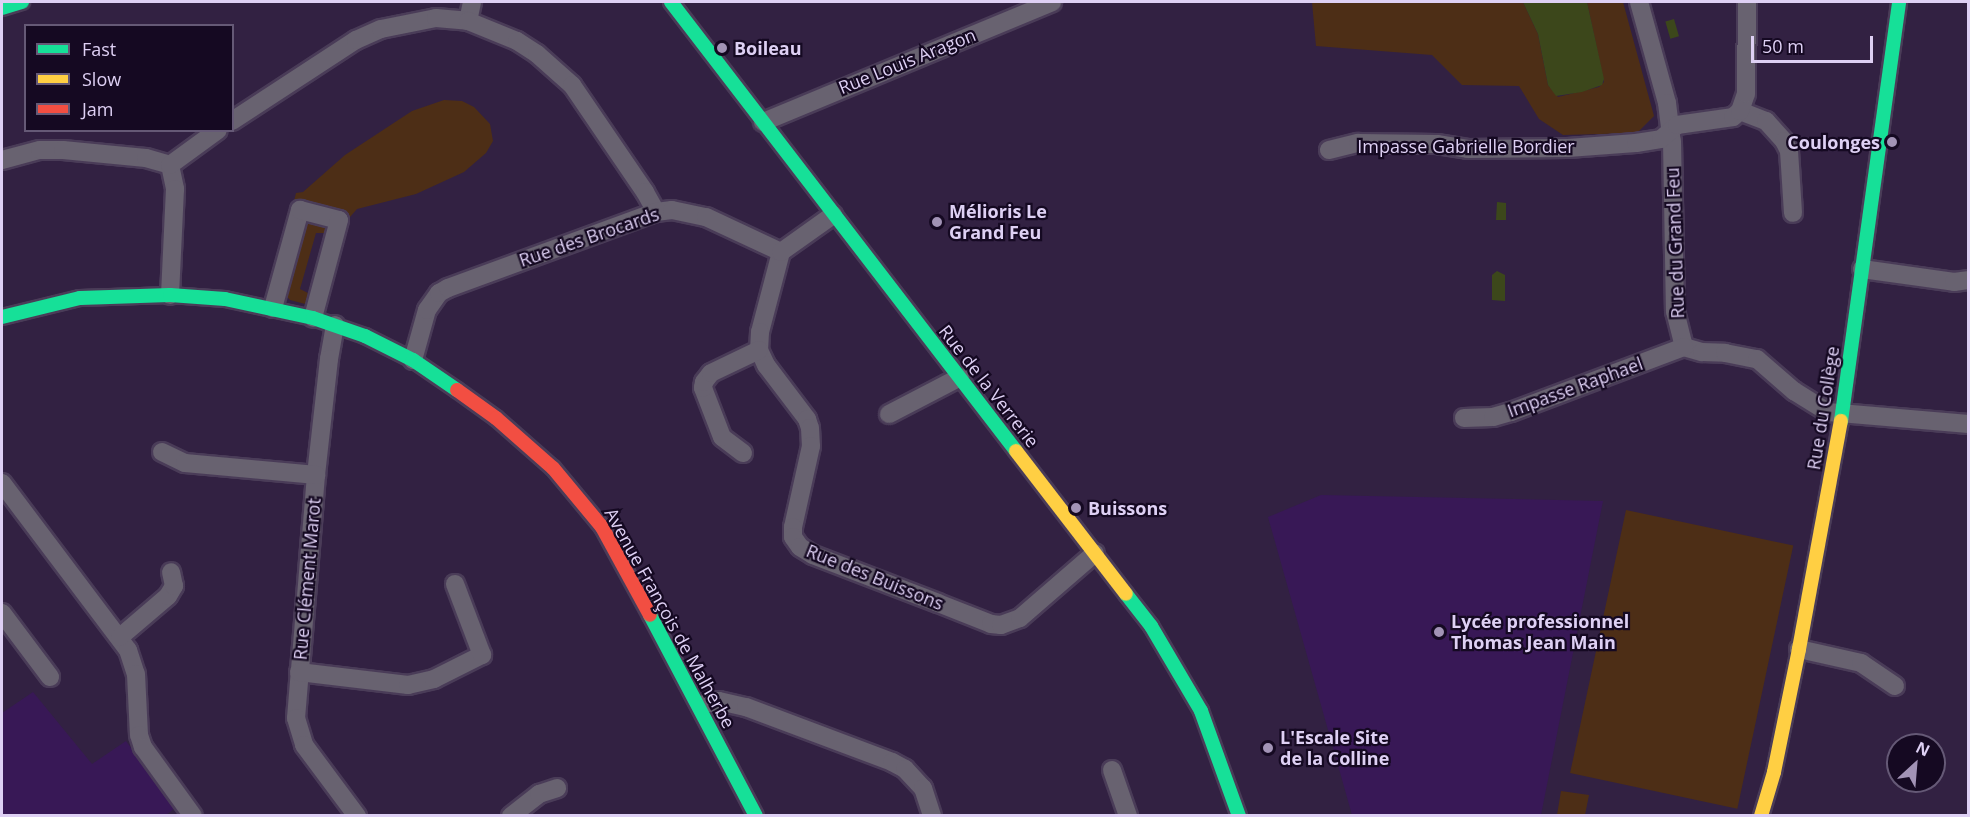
<!DOCTYPE html>
<html>
<head>
<meta charset="utf-8">
<style>
	body { margin:0 }
	#map { position:relative; width:1970px; height:817px; overflow:hidden; background:#322142; font-family:"Open Sans",sans-serif }
	div>[style] { position:absolute }
	[style*='--x'] { left:calc(var(--x)*1px); top:calc(var(--y)*1px); width:calc(var(--w)*1px); rotate:calc(var(--a)*1deg) }
	.built>* { inset:0; background:#381856 }
	.green>* { inset:0; background:#4d2e16; transform-origin:0 0 }
	.water>* { inset:0; background:#3c471b; transform-origin:0 0 }
	.roads { filter:drop-shadow(2px 0 #4a3c58) drop-shadow(-2px 0 #4a3c58) drop-shadow(0 2px #4a3c58) drop-shadow(0 -2px #4a3c58) }
	.street>* { height:18px; margin:-9px; padding:0 9px; transform-origin:9px; border-radius:9px; background:#686270 }
	.fast>* { height:14px; margin:-7px; padding:0 7px; transform-origin:7px; border-radius:7px; background:#16e098 }
	.slow>* { height:14px; margin:-7px; padding:0 7px; transform-origin:7px; border-radius:7px; background:#ffcf43 }
	.jam>* { height:14px; margin:-7px; padding:0 7px; transform-origin:7px; border-radius:7px; background:#f24e42 }
	.dots>* { width:16px; height:16px; translate:-50% -50%; box-sizing:border-box; border:3px solid #150922; border-radius:50% }
	span { translate:-50% -50%; white-space:nowrap; text-align:center; line-height:1.15; -webkit-text-stroke:4.5px #150922; paint-order:stroke }
	.poi-label { font-size:18px; color:#ded0f4; font-weight:700 }
	.left { translate:0 -50%; text-align:left }
	.right { translate:-100% -50%; text-align:right }
	.street-label { font-size:18px; color:#ded0f4 }
	.frame { position:absolute; inset:0; border:3px solid #ded0f4; pointer-events:none }
	.legend { position:absolute; left:24px; top:24px; width:210px; height:108px; box-sizing:border-box; background:#150922; border:2px solid #655976; margin:0; padding:8px 10px; list-style:none; font-size:18px; color:#ded0f4 }
	.legend li { display:flex; align-items:center; gap:12px; height:30px }
	.legend b { width:30px; border:2px solid #655976 }
	.north { position:absolute; left:1886px; top:733px; width:60px; height:60px; box-sizing:border-box; background:#150922; border:2px solid #655976; border-radius:50%; rotate:26deg; font-size:16px; font-weight:700; line-height:24px; text-align:center; color:#ded0f4 }
	.north::after { content:''; display:block; margin:auto; width:21px; height:27px; background:#a293b6; clip-path:polygon(50% 0,100% 100%,50% 72%,0 100%) }
	.scale { position:absolute; left:1751px; top:36px; width:122px; height:27px; box-sizing:border-box; border:3px solid #ded0f4; border-top:0; padding-left:8px; font-size:18px; line-height:21px; white-space:nowrap; color:#ded0f4; -webkit-text-stroke:4px #150922; paint-order:stroke }
</style>
</head>
<body>
<div id="map">
	<div class="built">
		<i style="clip-path:polygon(1321px 495px,1603px 501px,1541px 815px,1352px 815px,1268px 517px)"></i>
		<i style="clip-path:polygon(33px 692px,92px 764px,126px 741px,175px 808px,165px 816px,2px 815px,2px 713px)"></i>
	</div>
	<div class="green">
		<i style="clip-path:polygon(1312px 2px,1523px 2px,1538px 34px,1548px 85px,1558px 97px,1599px 87px,1604px 82px,1587px 2px,1623px 2px,1654px 116px,1637px 133px,1563px 135px,1539px 119px,1519px 86px,1462px 85px,1432px 55px,1316px 46px)"></i>
		<i style="clip-path:polygon(444px 100px,462px 101px,474px 107px,490px 124px,493px 141px,486px 153px,464px 172px,416px 194px,357px 209px,350px 217px,293px 205px,296px 193px,303px 192px,345px 155px,412px 111px)"></i>
		<i style="clip-path:polygon(302px 220px,332px 223px,329px 233px,316px 233px,300px 289px,310px 294px,309px 305px,290px 300px,284px 293px)"></i>
		<i style="left:1626px;top:510px;width:171px;height:269px;rotate:12deg"></i>
		<i style="clip-path:polygon(1561px 791px,1589px 795px,1585px 815px,1557px 815px)"></i>
	</div>
	<div class="water">
		<i style="clip-path:polygon(1523px 2px,1587px 2px,1604px 79px,1602px 85px,1582px 92px,1556px 96px,1548px 85px,1538px 34px)"></i>
		<i style="left:1674px;top:19px;width:18px;height:9px;rotate:74deg"></i>
		<i style="clip-path:polygon(1497px 202px,1506px 203px,1506px 220px,1496px 220px)"></i>
		<i style="clip-path:polygon(1497px 271px,1505px 275px,1505px 301px,1492px 300px,1492px 275px)"></i>
	</div>
	<div class="roads">
		<div class="street">
			<i style="--x:1639;--y:2;--w:105;--a:74.5"></i>
			<i style="--x:1667;--y:103;--w:38;--a:83"></i>
			<i style="--x:1672;--y:141;--w:170;--a:89"></i>
			<i style="--x:1675;--y:311;--w:37;--a:76"></i>
			<i style="--x:1684;--y:347;--w:19;--a:16"></i>
			<i style="--x:1702;--y:352;--w:23;--a:2"></i>
			<i style="--x:1725;--y:353;--w:33;--a:11"></i>
			<i style="--x:1757;--y:359;--w:49;--a:40.9"></i>
			<i style="--x:1794;--y:391;--w:40;--a:32"></i>
			<i style="--x:1828;--y:412;--w:141;--a:4.9"></i>
			<i style="--x:468;--y:21;--w:19;--a:-78"></i>
			<i style="--x:1740;--y:111;--w:28;--a:21"></i>
			<i style="--x:1766;--y:121;--w:27;--a:48"></i>
			<i style="--x:1784;--y:141;--w:11;--a:63"></i>
			<i style="--x:1789;--y:151;--w:62;--a:86.3"></i>
			<i style="--x:232;--y:121;--w:148;--a:-33.2"></i>
			<i style="--x:356;--y:40;--w:27;--a:-24"></i>
			<i style="--x:381;--y:29;--w:56;--a:-11.3"></i>
			<i style="--x:436;--y:18;--w:32;--a:5"></i>
			<i style="--x:468;--y:21;--w:53;--a:22.2"></i>
			<i style="--x:517;--y:41;--w:24;--a:33"></i>
			<i style="--x:537;--y:54;--w:47;--a:41.5"></i>
			<i style="--x:572;--y:85;--w:130;--a:55.7"></i>
			<i style="--x:645;--y:192;--w:23;--a:61"></i>
			<i style="--x:763;--y:122;--w:313;--a:-22.5"></i>
			<i style="--x:1329;--y:150;--w:30;--a:-14"></i>
			<i style="--x:1358;--y:143;--w:79;--a:0.7"></i>
			<i style="--x:1437;--y:144;--w:31;--a:9"></i>
			<i style="--x:1468;--y:149;--w:100;--a:-0.6"></i>
			<i style="--x:1568;--y:148;--w:68;--a:-4.2"></i>
			<i style="--x:1636;--y:143;--w:25;--a:-9"></i>
			<i style="--x:1661;--y:139;--w:21;--a:-41"></i>
			<i style="--x:1677;--y:125;--w:57;--a:-8.1"></i>
			<i style="--x:1733;--y:117;--w:9;--a:-41"></i>
			<i style="--x:1740;--y:111;--w:18;--a:-71"></i>
			<i style="--x:1746;--y:94;--w:92;--a:-89.4"></i>
			<i style="--x:2;--y:160;--w:39;--a:-15"></i>
			<i style="--x:40;--y:150;--w:23;--a:0"></i>
			<i style="--x:63;--y:150;--w:83;--a:5.5"></i>
			<i style="--x:146;--y:158;--w:25;--a:16"></i>
			<i style="--x:170;--y:165;--w:25;--a:78"></i>
			<i style="--x:175;--y:189;--w:106;--a:92.7"></i>
			<i style="--x:170;--y:165;--w:59;--a:-36.1"></i>
			<i style="--x:781;--y:252;--w:83;--a:104.7"></i>
			<i style="--x:760;--y:332;--w:18;--a:93"></i>
			<i style="--x:759;--y:350;--w:17;--a:65"></i>
			<i style="--x:766;--y:365;--w:68;--a:52.8"></i>
			<i style="--x:807;--y:419;--w:9;--a:72"></i>
			<i style="--x:810;--y:428;--w:18;--a:87"></i>
			<i style="--x:811;--y:446;--w:83;--a:102.5"></i>
			<i style="--x:793;--y:527;--w:10;--a:90"></i>
			<i style="--x:793;--y:537;--w:12;--a:55"></i>
			<i style="--x:800;--y:547;--w:15;--a:32"></i>
			<i style="--x:813;--y:555;--w:134;--a:21"></i>
			<i style="--x:938;--y:603;--w:57;--a:21.6"></i>
			<i style="--x:991;--y:624;--w:10;--a:6"></i>
			<i style="--x:1001;--y:625;--w:20;--a:-20"></i>
			<i style="--x:1020;--y:618;--w:99;--a:-40.9"></i>
			<i style="--x:1862;--y:269;--w:93;--a:8"></i>
			<i style="--x:1954;--y:282;--w:14;--a:-8"></i>
			<i style="--x:273;--y:308;--w:102;--a:-74.6"></i>
			<i style="--x:300;--y:210;--w:40;--a:14.4"></i>
			<i style="--x:339;--y:220;--w:101;--a:104.9"></i>
			<i style="--x:335;--y:325;--w:35;--a:100"></i>
			<i style="--x:329;--y:359;--w:117;--a:96.4"></i>
			<i style="--x:316;--y:475;--w:244;--a:94.7"></i>
			<i style="--x:296;--y:718;--w:28;--a:73"></i>
			<i style="--x:304;--y:745;--w:89;--a:53.3"></i>
			<i style="--x:413;--y:360;--w:52;--a:-74.4"></i>
			<i style="--x:427;--y:310;--w:21;--a:-55"></i>
			<i style="--x:439;--y:293;--w:10;--a:-29"></i>
			<i style="--x:448;--y:288;--w:221;--a:-20.1"></i>
			<i style="--x:656;--y:212;--w:16;--a:-7"></i>
			<i style="--x:672;--y:210;--w:35;--a:12"></i>
			<i style="--x:706;--y:217;--w:83;--a:25"></i>
			<i style="--x:781;--y:252;--w:64;--a:-35.4"></i>
			<i style="--x:889;--y:414;--w:80;--a:-27.5"></i>
			<i style="--x:1464;--y:418;--w:29;--a:-2"></i>
			<i style="--x:1493;--y:417;--w:19;--a:-16"></i>
			<i style="--x:1511;--y:412;--w:185;--a:-20.6"></i>
			<i style="--x:162;--y:452;--w:25;--a:26"></i>
			<i style="--x:185;--y:463;--w:132;--a:5.2"></i>
			<i style="--x:743;--y:453;--w:26;--a:-143"></i>
			<i style="--x:722;--y:437;--w:53;--a:-111.2"></i>
			<i style="--x:703;--y:388;--w:6;--a:-81"></i>
			<i style="--x:704;--y:382;--w:11;--a:-52"></i>
			<i style="--x:711;--y:373;--w:53;--a:-25.6"></i>
			<i style="--x:2;--y:483;--w:209;--a:53"></i>
			<i style="--x:128;--y:650;--w:25;--a:72"></i>
			<i style="--x:136;--y:674;--w:61;--a:87.2"></i>
			<i style="--x:139;--y:735;--w:13;--a:72"></i>
			<i style="--x:143;--y:747;--w:85;--a:54.1"></i>
			<i style="--x:2;--y:613;--w:80;--a:53.1"></i>
			<i style="--x:120;--y:637;--w:63;--a:-40.5"></i>
			<i style="--x:168;--y:596;--w:12;--a:-59"></i>
			<i style="--x:174;--y:586;--w:14;--a:-102"></i>
			<i style="--x:1799;--y:649;--w:64;--a:12.7"></i>
			<i style="--x:1861;--y:663;--w:41;--a:34.1"></i>
			<i style="--x:299;--y:672;--w:110;--a:6.8"></i>
			<i style="--x:408;--y:685;--w:27;--a:-13"></i>
			<i style="--x:434;--y:679;--w:54;--a:-26.6"></i>
			<i style="--x:482;--y:655;--w:76;--a:-110.8"></i>
			<i style="--x:700;--y:705;--w:19;--a:-12"></i>
			<i style="--x:719;--y:701;--w:28;--a:13"></i>
			<i style="--x:746;--y:707;--w:156;--a:20.6"></i>
			<i style="--x:892;--y:762;--w:15;--a:28"></i>
			<i style="--x:905;--y:769;--w:26;--a:47"></i>
			<i style="--x:923;--y:788;--w:29;--a:72"></i>
			<i style="--x:1112;--y:770;--w:49;--a:70.8"></i>
			<i style="--x:511;--y:816;--w:36;--a:-38"></i>
			<i style="--x:539;--y:794;--w:19;--a:-18"></i>
		</div>
		<div class="fast">
			<i style="--x:671;--y:2;--w:566;--a:52.46"></i>
			<i style="--x:2;--y:8;--w:21;--a:-17"></i>
			<i style="--x:2;--y:317;--w:80;--a:-13.7"></i>
			<i style="--x:80;--y:298;--w:90;--a:-1.9"></i>
			<i style="--x:170;--y:295;--w:55;--a:4.2"></i>
			<i style="--x:225;--y:299;--w:90;--a:12.2"></i>
			<i style="--x:313;--y:318;--w:55;--a:19.1"></i>
			<i style="--x:365;--y:336;--w:54;--a:26.6"></i>
			<i style="--x:413;--y:360;--w:53;--a:34.3"></i>
			<i style="--x:1841;--y:421;--w:423;--a:-82.1"></i>
			<i style="--x:1126;--y:594;--w:41;--a:52"></i>
			<i style="--x:1151;--y:626;--w:99;--a:59.5"></i>
			<i style="--x:1201;--y:711;--w:112;--a:70.1"></i>
			<i style="--x:650;--y:615;--w:227;--a:62.2"></i>
		</div>
		<div class="slow">
			<i style="--x:1016;--y:451;--w:180;--a:52.4"></i>
			<i style="--x:1761;--y:816;--w:46;--a:-73.5"></i>
			<i style="--x:1774;--y:772;--w:126;--a:-78.5"></i>
			<i style="--x:1799;--y:649;--w:232;--a:-79.6"></i>
		</div>
		<div class="jam">
			<i style="--x:457;--y:390;--w:48;--a:35.7"></i>
			<i style="--x:496;--y:418;--w:76;--a:41.3"></i>
			<i style="--x:553;--y:468;--w:77;--a:50.3"></i>
			<i style="--x:602;--y:527;--w:100;--a:61.4"></i>
		</div>
	</div>
	<div class="dots">
		<i style="left:722px;top:48px;background:#a293b6"></i>
		<i style="left:1892px;top:142px;background:#a293b6"></i>
		<i style="left:937px;top:222px;background:#a293b6"></i>
		<i style="left:1076px;top:508px;background:#a293b6"></i>
		<i style="left:1439px;top:632px;background:#a293b6"></i>
		<i style="left:1268px;top:748px;background:#a293b6"></i>
	</div>
	<div class="poi-label">
		<span class="left" style="left:734px;top:48px">Boileau</span>
		<span class="right" style="left:1880px;top:142px">Coulonges</span>
		<span class="left" style="left:949px;top:222px">Mélioris Le<br>Grand Feu</span>
		<span class="left" style="left:1088px;top:508px">Buissons</span>
		<span class="left" style="left:1451px;top:632px">Lycée professionnel<br>Thomas Jean Main</span>
		<span class="left" style="left:1280px;top:748px">L'Escale Site<br>de la Colline</span>
	</div>
	<div class="street-label">
		<span style="left:907px;top:61px;rotate:-22deg">Rue Louis Aragon</span>
		<span style="left:1466px;top:146px">Impasse Gabrielle Bordier</span>
		<span style="left:589px;top:237px;rotate:-19deg">Rue des Brocards</span>
		<span style="left:1675px;top:243px;rotate:-92deg">Rue du Grand Feu</span>
		<span style="left:989px;top:386px;rotate:52deg">Rue de la Verrerie</span>
		<span style="left:1575px;top:387px;rotate:-20deg">Impasse Raphael</span>
		<span style="left:1823px;top:408px;rotate:-81deg">Rue du Collège</span>
		<span style="left:875px;top:577px;rotate:22deg">Rue des Buissons</span>
		<span style="left:307px;top:579px;rotate:-85deg">Rue Clément Marot</span>
		<span style="left:670px;top:618px;rotate:61deg">Avenue François de Malherbe</span>
	</div>
	<div class="frame"></div>
	<ul class="legend">
	<li><b style="height:8px;background:#16e098"></b>Fast</li>
	<li><b style="height:8px;background:#ffcf43"></b>Slow</li>
	<li><b style="height:8px;background:#f24e42"></b>Jam</li>
	</ul>
	<div class="north">N</div>
	<div class="scale">50 m</div>
</div>
</body>
</html>
